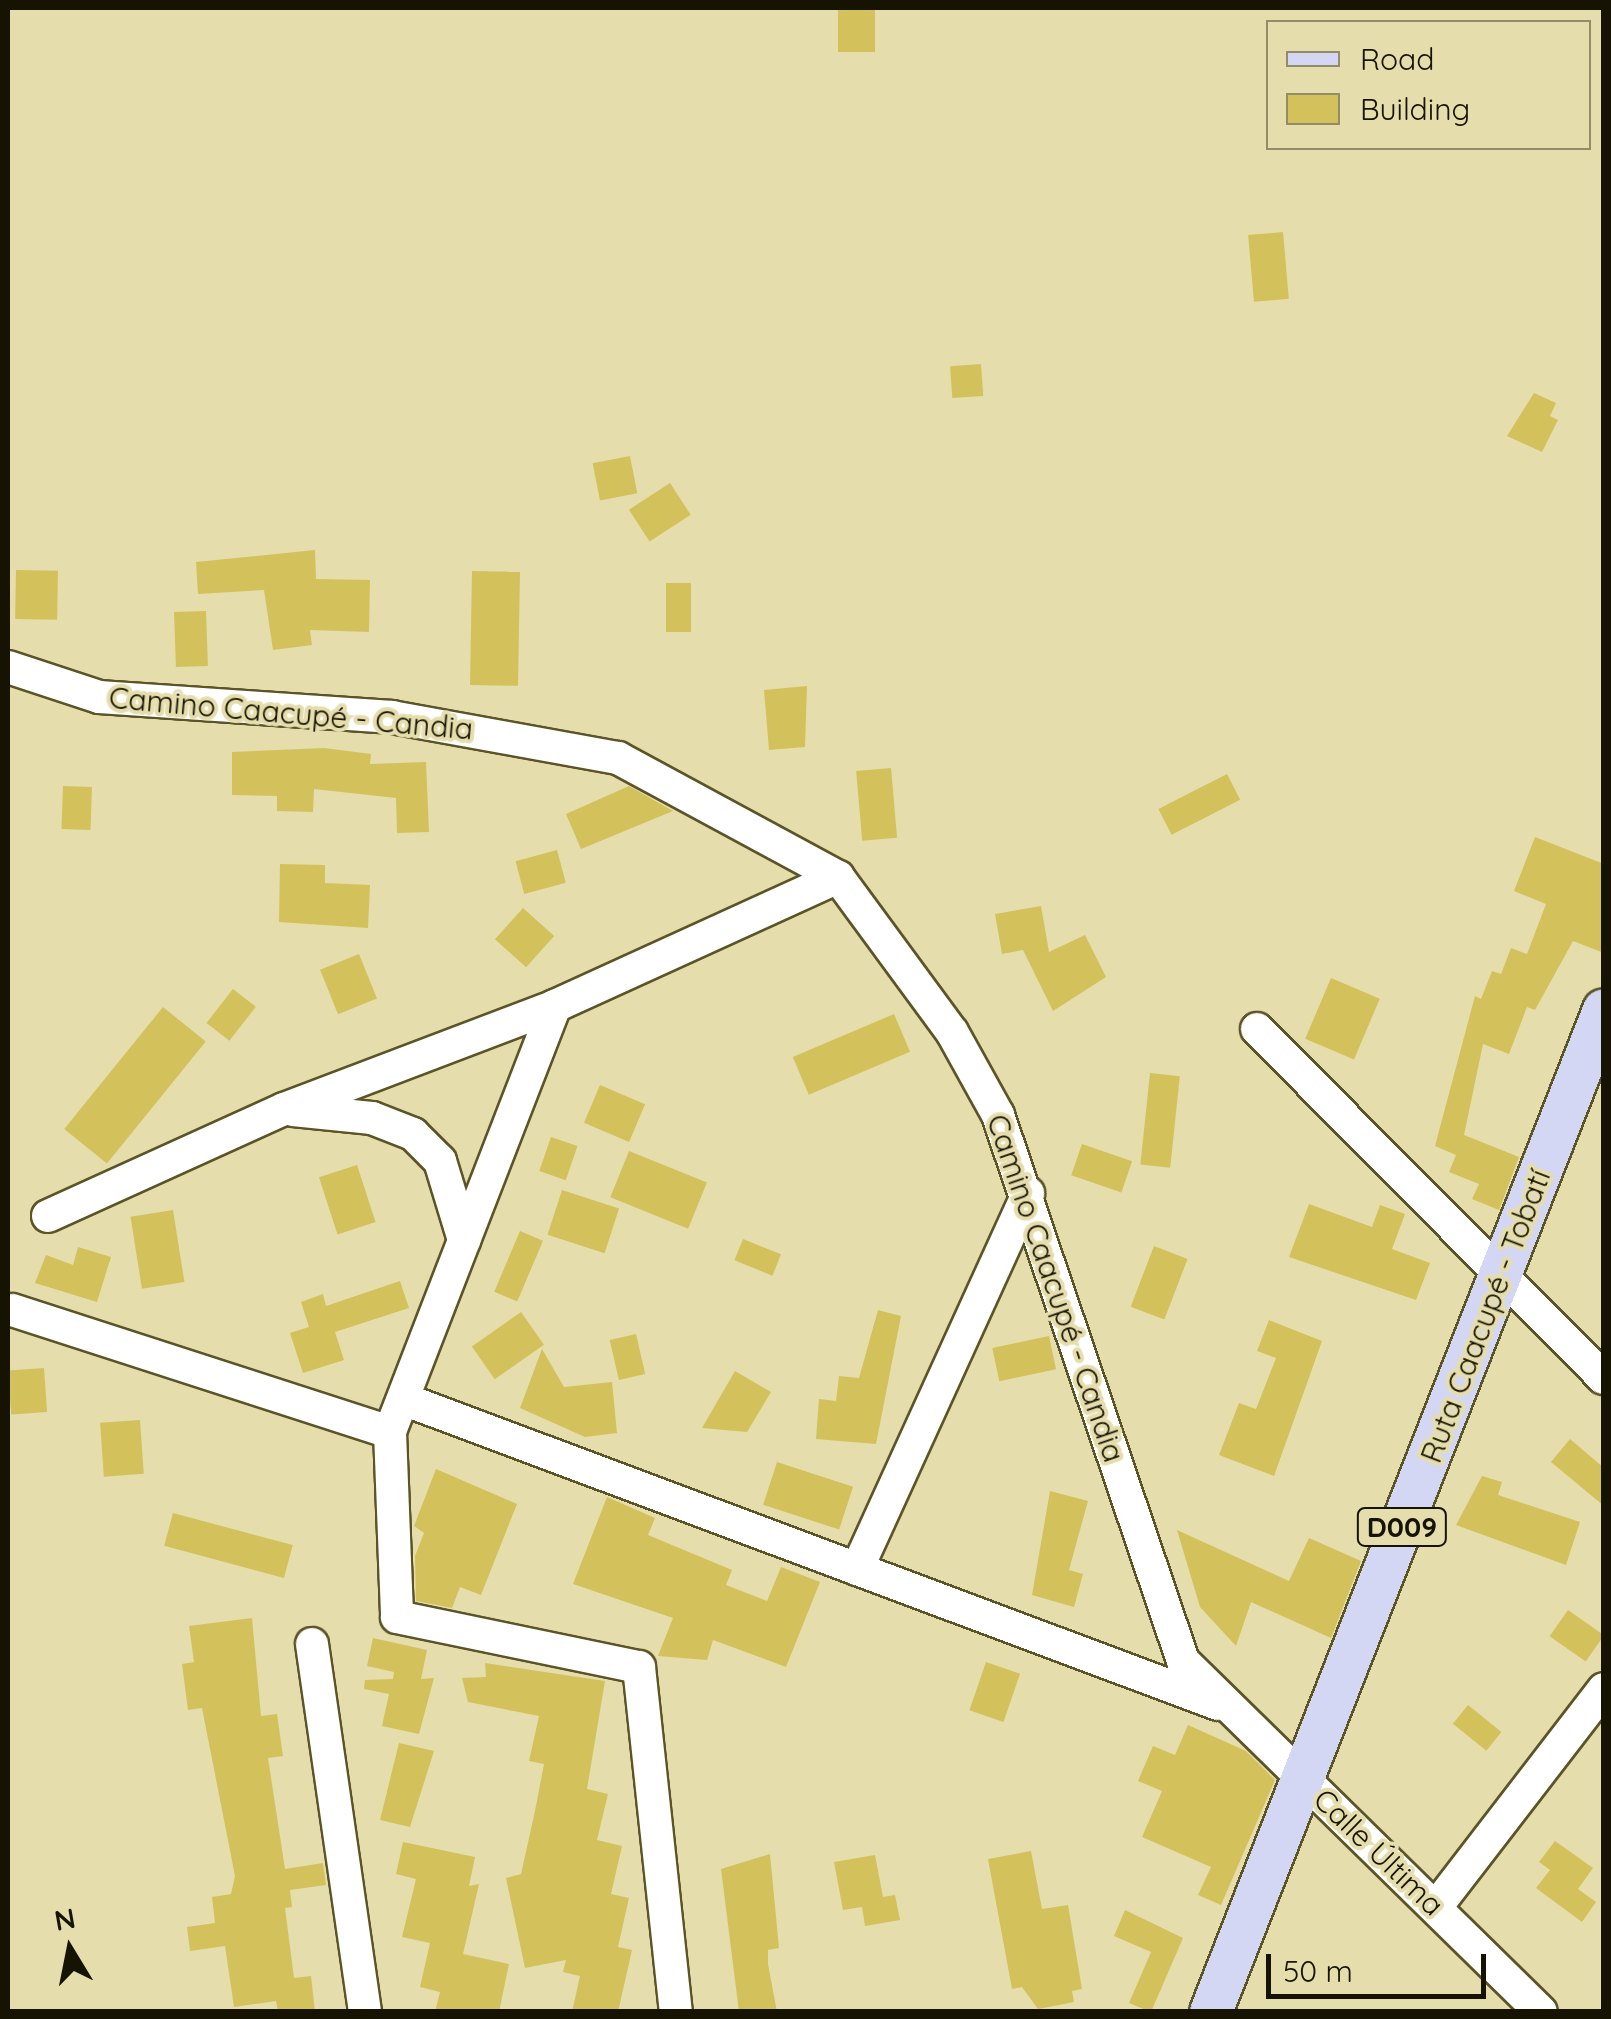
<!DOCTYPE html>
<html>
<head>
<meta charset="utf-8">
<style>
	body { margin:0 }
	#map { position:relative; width:1611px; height:2019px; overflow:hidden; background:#e5ddac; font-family:Quicksand,sans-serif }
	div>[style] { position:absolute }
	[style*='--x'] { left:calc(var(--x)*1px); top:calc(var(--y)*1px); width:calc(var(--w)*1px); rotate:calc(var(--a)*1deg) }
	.building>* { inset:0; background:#d3c25b; transform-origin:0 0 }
	.roads { filter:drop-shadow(2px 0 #5b5427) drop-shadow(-2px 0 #5b5427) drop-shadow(0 2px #5b5427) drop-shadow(0 -2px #5b5427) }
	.minor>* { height:32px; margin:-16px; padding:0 16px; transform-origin:16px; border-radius:16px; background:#fff }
	.major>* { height:42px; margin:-21px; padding:0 21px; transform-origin:21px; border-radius:21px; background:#d4d7f4 }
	span { translate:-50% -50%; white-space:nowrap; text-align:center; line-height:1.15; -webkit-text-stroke:8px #e5ddac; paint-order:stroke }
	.shield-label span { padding:2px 8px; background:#e5ddac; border:2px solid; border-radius:8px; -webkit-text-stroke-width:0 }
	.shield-label { font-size:28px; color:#161302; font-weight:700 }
	.street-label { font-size:30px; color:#161302 }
	.frame { position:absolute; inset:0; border:10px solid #161302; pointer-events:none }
	.legend { position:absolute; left:1266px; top:20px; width:325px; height:130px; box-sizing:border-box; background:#e5ddac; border:2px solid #928c68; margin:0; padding:12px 18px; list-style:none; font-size:30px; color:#161302 }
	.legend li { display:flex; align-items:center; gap:20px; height:50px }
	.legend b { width:50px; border:2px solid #928c68 }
	.north { position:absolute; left:20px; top:1899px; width:100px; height:100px; -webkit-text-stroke:8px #e5ddac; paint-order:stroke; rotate:350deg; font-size:28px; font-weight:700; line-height:40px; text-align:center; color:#161302 }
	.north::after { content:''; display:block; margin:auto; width:35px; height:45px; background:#161302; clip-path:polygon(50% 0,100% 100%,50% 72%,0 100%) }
	.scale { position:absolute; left:1266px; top:1954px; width:220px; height:45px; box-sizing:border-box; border:5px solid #161302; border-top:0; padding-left:12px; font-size:30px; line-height:35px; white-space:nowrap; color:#161302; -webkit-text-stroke:8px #e5ddac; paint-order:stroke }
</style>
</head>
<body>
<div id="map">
	<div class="building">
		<i style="left:838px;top:8px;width:37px;height:44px"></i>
		<i style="left:1283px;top:232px;width:67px;height:35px;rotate:85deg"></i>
		<i style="left:981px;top:364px;width:32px;height:31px;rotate:86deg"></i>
		<i style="clip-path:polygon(1534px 393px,1556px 403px,1550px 416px,1558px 420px,1542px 452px,1507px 436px)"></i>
		<i style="left:630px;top:456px;width:38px;height:38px;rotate:79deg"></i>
		<i style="left:670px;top:483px;width:38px;height:49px;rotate:57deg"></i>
		<i style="clip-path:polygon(315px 550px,316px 579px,370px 580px,369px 632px,310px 630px,312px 645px,273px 650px,264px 590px,198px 594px,196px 562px)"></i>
		<i style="left:16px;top:570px;width:42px;height:49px;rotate:1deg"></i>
		<i style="left:472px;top:571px;width:48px;height:114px;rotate:1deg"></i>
		<i style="left:666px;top:583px;width:25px;height:49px"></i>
		<i style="left:206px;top:611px;width:55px;height:32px;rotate:88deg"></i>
		<i style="clip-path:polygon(807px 686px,805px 747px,769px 750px,764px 690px)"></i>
		<i style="clip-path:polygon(324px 748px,371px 754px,370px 764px,426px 762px,429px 832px,397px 833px,396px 798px,314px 789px,313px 812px,277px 811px,277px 796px,232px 795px,232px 752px)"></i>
		<i style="left:891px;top:768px;width:70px;height:35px;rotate:85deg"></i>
		<i style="left:1227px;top:774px;width:29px;height:77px;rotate:63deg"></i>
		<i style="left:63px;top:786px;width:29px;height:43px;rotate:2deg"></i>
		<i style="clip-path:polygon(629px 786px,673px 811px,581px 849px,566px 814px)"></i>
		<i style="clip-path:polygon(1535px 837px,1604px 864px,1604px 953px,1573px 941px,1535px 1010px,1527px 1007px,1509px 1054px,1483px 1044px,1464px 1135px,1519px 1157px,1499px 1210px,1472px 1199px,1479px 1184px,1449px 1172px,1456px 1155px,1435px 1146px,1475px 996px,1481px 999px,1492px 971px,1501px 974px,1511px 948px,1527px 954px,1546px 904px,1514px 891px)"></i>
		<i style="left:557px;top:850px;width:34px;height:43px;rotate:75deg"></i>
		<i style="clip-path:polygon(280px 864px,325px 865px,325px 883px,370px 885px,368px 928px,279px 922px)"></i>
		<i style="clip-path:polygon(1041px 906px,1049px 952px,1085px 935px,1106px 977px,1053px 1011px,1023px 950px,1002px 954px,995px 914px)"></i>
		<i style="left:523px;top:908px;width:42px;height:42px;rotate:42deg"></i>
		<i style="left:359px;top:954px;width:48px;height:42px;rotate:68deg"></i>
		<i style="left:1331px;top:978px;width:53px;height:66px;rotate:23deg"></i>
		<i style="left:233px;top:989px;width:29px;height:43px;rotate:38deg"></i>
		<i style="left:163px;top:1007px;width:55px;height:157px;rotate:39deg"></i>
		<i style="left:894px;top:1014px;width:41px;height:110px;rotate:67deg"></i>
		<i style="left:1150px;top:1073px;width:30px;height:92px;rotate:6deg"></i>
		<i style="left:600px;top:1085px;width:49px;height:41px;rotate:23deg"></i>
		<i style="left:551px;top:1137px;width:28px;height:36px;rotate:19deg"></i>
		<i style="left:1082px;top:1144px;width:53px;height:33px;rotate:19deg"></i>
		<i style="left:629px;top:1151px;width:84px;height:50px;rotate:22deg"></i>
		<i style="left:357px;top:1165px;width:60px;height:40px;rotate:72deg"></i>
		<i style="left:562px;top:1190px;width:60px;height:47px;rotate:18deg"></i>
		<i style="clip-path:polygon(1309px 1204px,1372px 1227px,1380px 1205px,1405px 1214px,1392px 1249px,1430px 1263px,1416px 1300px,1289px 1257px)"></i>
		<i style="left:173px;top:1210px;width:73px;height:43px;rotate:81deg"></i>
		<i style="left:520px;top:1231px;width:25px;height:66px;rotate:23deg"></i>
		<i style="left:743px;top:1239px;width:41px;height:23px;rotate:22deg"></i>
		<i style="left:1154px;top:1246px;width:36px;height:65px;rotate:21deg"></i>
		<i style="clip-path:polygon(78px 1247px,111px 1257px,97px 1302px,35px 1283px,46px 1255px,73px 1265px)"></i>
		<i style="clip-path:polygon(400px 1281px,409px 1308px,335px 1332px,344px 1360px,303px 1373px,290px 1333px,309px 1327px,301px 1302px,323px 1294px,326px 1306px)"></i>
		<i style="clip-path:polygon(878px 1310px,901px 1316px,876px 1444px,816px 1439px,819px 1399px,836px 1401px,839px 1376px,859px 1378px)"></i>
		<i style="left:521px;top:1312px;width:40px;height:60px;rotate:55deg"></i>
		<i style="clip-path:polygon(1269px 1320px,1322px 1341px,1274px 1476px,1219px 1455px,1239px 1403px,1256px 1409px,1276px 1358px,1257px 1351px)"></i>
		<i style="left:636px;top:1334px;width:41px;height:27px;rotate:77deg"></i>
		<i style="left:1049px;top:1336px;width:34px;height:58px;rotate:78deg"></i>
		<i style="clip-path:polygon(542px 1349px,564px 1387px,612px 1382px,617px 1433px,585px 1437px,520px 1408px)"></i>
		<i style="left:44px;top:1368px;width:44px;height:36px;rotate:86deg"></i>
		<i style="clip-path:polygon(735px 1371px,771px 1392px,747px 1432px,702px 1428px)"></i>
		<i style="left:140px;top:1420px;width:54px;height:40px;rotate:86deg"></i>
		<i style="clip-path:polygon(1570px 1439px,1604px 1468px,1604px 1506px,1551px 1462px)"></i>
		<i style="left:777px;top:1462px;width:80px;height:45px;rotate:18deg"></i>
		<i style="clip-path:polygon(436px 1469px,517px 1504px,481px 1595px,460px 1587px,452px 1608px,416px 1601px,415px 1556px,424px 1533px,414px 1526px)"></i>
		<i style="clip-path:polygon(1482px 1476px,1502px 1482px,1498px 1495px,1580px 1522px,1566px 1565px,1456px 1525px)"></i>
		<i style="clip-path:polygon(1050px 1491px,1088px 1501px,1069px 1570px,1083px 1574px,1074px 1607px,1032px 1595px)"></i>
		<i style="clip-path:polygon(607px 1497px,655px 1518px,648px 1535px,732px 1570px,726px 1585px,767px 1601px,781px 1567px,820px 1582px,786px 1667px,713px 1640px,707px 1660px,658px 1656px,673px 1618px,573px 1584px)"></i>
		<i style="left:173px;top:1513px;width:124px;height:34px;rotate:15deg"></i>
		<i style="clip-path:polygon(1177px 1530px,1289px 1581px,1309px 1538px,1361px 1561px,1331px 1638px,1251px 1602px,1236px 1646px,1200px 1607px)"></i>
		<i style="left:1568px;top:1610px;width:44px;height:32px;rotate:35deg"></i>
		<i style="clip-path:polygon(252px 1618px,261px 1716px,277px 1714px,283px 1756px,268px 1758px,285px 1869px,323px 1863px,326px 1885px,290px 1890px,292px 1907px,285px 1908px,294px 1978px,311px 1976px,315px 2012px,278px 2012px,276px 2001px,234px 2007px,225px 1946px,190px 1951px,187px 1927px,215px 1923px,212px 1897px,231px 1894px,235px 1876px,202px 1708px,188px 1710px,182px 1664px,194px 1662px,189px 1626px)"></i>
		<i style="clip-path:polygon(373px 1638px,427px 1650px,421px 1679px,434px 1678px,419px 1734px,382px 1726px,389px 1694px,364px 1689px,365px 1680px,393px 1679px,394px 1672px,367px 1666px)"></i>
		<i style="left:986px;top:1662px;width:36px;height:51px;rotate:19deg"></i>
		<i style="clip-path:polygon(485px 1663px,605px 1681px,587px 1789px,608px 1794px,597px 1840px,622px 1846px,611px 1894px,629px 1898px,618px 1947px,632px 1950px,618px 2012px,572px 2012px,580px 1976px,563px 1972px,566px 1960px,525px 1968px,506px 1878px,521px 1874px,535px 1811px,544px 1764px,529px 1761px,539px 1716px,468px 1702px,462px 1678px,486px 1677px)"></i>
		<i style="left:1468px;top:1705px;width:43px;height:24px;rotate:39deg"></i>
		<i style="clip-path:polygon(1188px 1725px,1246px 1751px,1275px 1780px,1221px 1905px,1198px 1895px,1211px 1867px,1142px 1837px,1162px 1791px,1138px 1781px,1153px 1746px,1175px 1755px)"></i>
		<i style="clip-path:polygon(399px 1743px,434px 1751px,410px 1827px,380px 1820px)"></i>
		<i style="clip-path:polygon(1555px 1841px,1593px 1868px,1578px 1889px,1596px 1902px,1582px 1922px,1536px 1888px,1550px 1870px,1539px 1862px)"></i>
		<i style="clip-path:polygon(403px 1842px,475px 1857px,469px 1886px,479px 1884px,463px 1954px,509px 1964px,499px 2012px,435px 2012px,440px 1992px,420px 1987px,430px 1943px,402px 1937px,416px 1879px,396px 1874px)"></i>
		<i style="clip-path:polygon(1031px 1851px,1042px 1909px,1068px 1905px,1082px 1989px,1072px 1991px,1074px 2002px,1038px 2009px,1022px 1987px,1012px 1989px,988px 1859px)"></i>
		<i style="clip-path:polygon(770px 1854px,779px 1948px,768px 1950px,768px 1964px,777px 2012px,739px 2012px,721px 1869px)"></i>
		<i style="clip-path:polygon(875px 1855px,883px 1897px,895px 1895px,900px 1920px,865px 1926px,862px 1907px,843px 1910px,834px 1862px)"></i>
		<i style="clip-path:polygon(1125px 1910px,1183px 1938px,1151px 2012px,1129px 2003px,1151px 1952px,1114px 1936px)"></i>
	</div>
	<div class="roads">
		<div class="minor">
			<i style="--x:8;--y:667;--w:96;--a:18.2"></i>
			<i style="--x:99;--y:697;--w:294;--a:3.9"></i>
			<i style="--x:392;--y:717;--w:230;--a:10.3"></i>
			<i style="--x:618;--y:758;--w:250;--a:28.4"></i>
			<i style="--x:838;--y:877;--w:192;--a:53.7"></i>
			<i style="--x:952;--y:1032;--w:95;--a:61"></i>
			<i style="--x:998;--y:1115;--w:576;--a:71.28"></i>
			<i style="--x:1183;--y:1661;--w:501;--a:44.43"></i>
			<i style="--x:555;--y:1006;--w:457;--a:111.2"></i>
			<i style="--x:390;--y:1432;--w:185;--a:87.8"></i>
			<i style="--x:397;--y:1617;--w:247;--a:11.7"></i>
			<i style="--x:639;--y:1667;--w:347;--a:83.9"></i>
			<i style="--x:1257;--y:1029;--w:492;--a:45.2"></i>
			<i style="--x:293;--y:1110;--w:79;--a:5.8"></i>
			<i style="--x:372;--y:1118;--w:44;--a:21.3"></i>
			<i style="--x:413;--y:1134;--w:38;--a:45"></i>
			<i style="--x:440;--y:1161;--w:83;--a:73.1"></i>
			<i style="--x:48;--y:1216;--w:259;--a:-24.4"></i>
			<i style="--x:284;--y:1109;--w:290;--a:-20.8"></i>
			<i style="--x:555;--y:1006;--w:311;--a:-24.5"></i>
			<i style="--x:12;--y:1310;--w:397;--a:17.9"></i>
			<i style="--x:403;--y:1399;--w:870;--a:20.52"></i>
			<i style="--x:857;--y:1569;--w:413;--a:-65.5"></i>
			<i style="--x:312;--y:1644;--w:372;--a:81.8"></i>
			<i style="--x:1436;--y:1907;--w:275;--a:-52.4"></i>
		</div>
		<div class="major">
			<i style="--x:1211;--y:2012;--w:1076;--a:-68.58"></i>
		</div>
	</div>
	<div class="shield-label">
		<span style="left:1402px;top:1527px">D009</span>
	</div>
	<div class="street-label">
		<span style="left:291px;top:713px;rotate:5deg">Camino Caacupé - Candia</span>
		<span style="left:1056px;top:1288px;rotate:71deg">Camino Caacupé - Candia</span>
		<span style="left:1485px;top:1316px;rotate:-69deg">Ruta Caacupé - Tobatí</span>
		<span style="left:1379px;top:1852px;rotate:44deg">Calle Última</span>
	</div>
	<div class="frame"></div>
	<ul class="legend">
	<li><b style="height:12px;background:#d4d7f4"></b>Road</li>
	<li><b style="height:28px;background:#d3c25b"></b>Building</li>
	</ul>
	<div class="north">N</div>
	<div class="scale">50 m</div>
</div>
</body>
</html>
